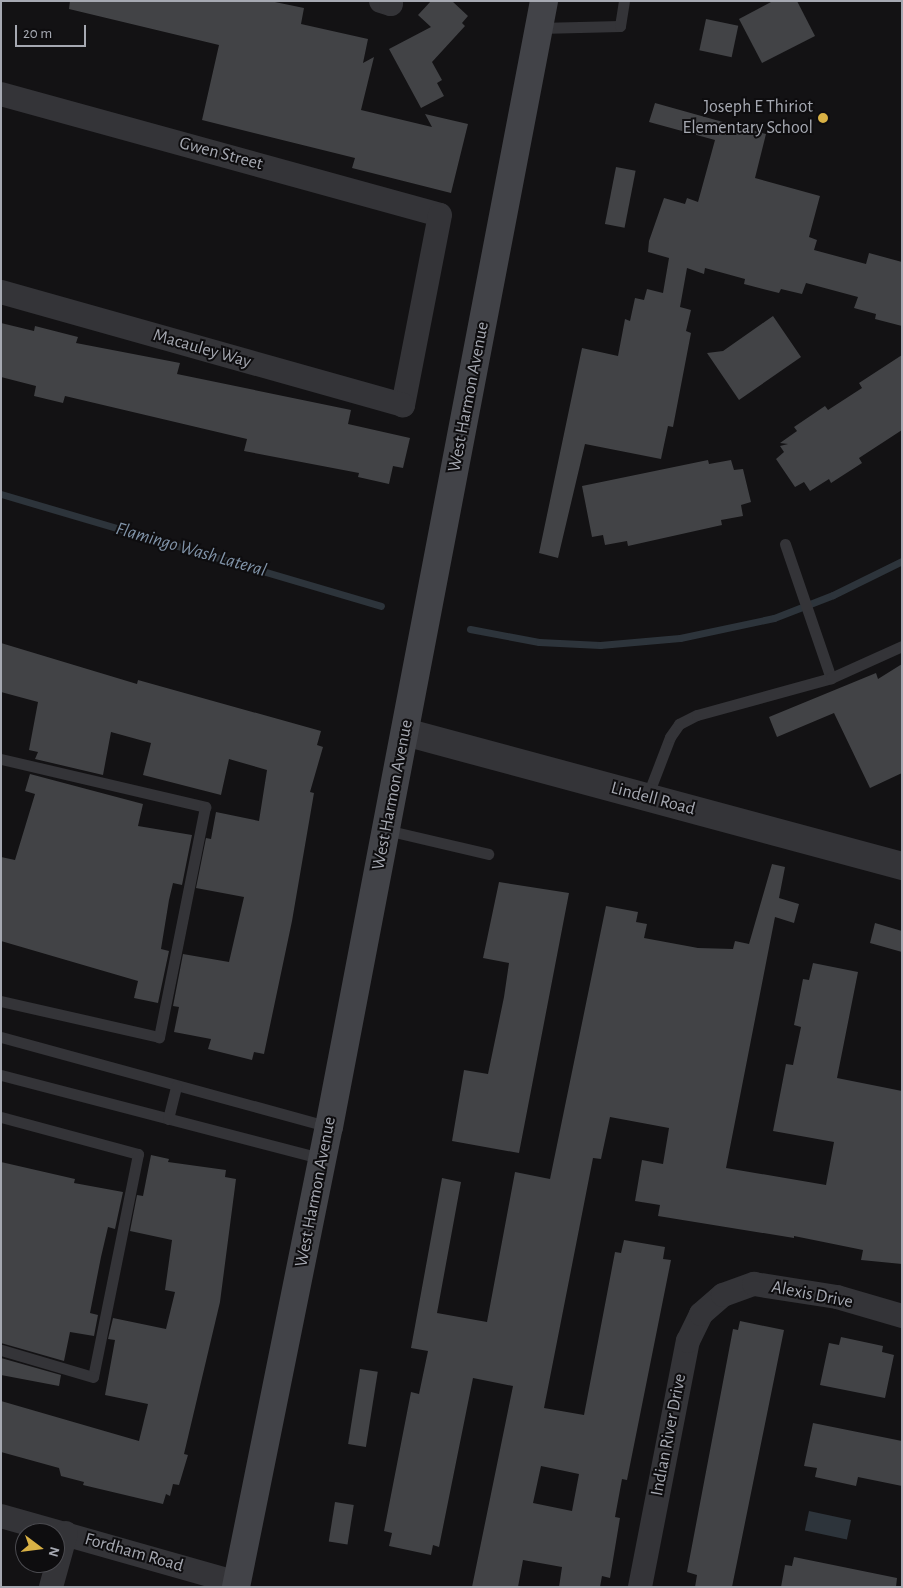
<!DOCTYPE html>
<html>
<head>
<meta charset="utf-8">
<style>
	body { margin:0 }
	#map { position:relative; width:903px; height:1588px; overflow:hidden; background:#131214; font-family:"Alegreya Sans",sans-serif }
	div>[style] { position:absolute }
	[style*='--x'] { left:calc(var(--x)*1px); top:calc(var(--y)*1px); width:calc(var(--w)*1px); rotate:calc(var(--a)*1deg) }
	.water>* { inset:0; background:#2d343b; transform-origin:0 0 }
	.stream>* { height:7px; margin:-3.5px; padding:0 3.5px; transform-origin:3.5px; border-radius:3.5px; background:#2d343b }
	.building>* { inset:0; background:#424346; transform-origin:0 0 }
	.service>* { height:11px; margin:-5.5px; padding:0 5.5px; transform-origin:5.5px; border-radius:5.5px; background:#343438 }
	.minor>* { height:24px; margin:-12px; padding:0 12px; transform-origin:12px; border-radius:12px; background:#343438 }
	.tertiary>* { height:28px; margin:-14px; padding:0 14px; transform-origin:14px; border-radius:14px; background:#343438 }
	.secondary>* { height:28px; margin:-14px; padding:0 14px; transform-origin:14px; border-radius:14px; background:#424348 }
	.dots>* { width:14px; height:14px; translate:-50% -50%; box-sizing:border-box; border:2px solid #0e0d0f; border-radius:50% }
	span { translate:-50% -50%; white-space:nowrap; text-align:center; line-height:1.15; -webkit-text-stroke:4px #0e0d0f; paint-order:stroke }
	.poi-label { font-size:18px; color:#a6a9b2 }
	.right { translate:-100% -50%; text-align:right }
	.street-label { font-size:18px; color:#a6a9b2 }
	.water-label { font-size:19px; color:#8194a9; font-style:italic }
	.frame { position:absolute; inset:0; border:2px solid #a6a9b2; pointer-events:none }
	.north { position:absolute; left:15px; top:1523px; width:50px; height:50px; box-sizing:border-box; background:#0e0d0f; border:1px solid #4b4b50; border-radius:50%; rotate:105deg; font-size:14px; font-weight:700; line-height:20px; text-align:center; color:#a6a9b2 }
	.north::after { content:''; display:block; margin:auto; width:18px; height:22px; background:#d9b145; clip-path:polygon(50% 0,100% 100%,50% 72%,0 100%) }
	.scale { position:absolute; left:15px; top:25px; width:71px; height:22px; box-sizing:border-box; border:2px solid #a6a9b2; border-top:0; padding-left:6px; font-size:15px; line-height:18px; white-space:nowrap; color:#a6a9b2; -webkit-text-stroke:4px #0e0d0f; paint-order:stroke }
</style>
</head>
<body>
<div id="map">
	<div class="water">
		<i style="left:809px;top:1511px;width:43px;height:20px;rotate:12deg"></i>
	</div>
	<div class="stream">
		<i style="--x:1;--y:494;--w:396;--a:16.4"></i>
		<i style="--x:470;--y:629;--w:70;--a:10.7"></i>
		<i style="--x:539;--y:642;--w:61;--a:2.8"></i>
		<i style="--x:600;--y:645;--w:80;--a:-5"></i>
		<i style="--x:680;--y:638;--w:96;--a:-12"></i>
		<i style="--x:774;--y:618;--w:63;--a:-21.3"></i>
		<i style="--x:833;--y:595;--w:77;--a:-26.2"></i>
	</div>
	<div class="building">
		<i style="clip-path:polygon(70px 1px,270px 1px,304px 8px,301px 24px,368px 39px,363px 63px,374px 57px,361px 110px,432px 127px,425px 114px,468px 124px,451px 193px,352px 168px,355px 158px,202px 120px,219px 45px,69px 9px)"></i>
		<i style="clip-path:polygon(431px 1px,452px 1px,468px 16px,462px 23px,465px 26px,432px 62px,442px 80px,437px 83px,444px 96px,421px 108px,389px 49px,431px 27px,418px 15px)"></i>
		<i style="clip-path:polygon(773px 1px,797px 1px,815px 36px,762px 63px,739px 19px)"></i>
		<i style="left:706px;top:19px;width:33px;height:32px;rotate:12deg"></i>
		<i style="clip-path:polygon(655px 103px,766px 134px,755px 178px,820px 196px,809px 237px,817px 240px,814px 250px,866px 264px,869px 253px,902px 262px,902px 326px,875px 319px,876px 314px,854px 308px,858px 297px,806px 283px,802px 294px,781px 289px,779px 293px,744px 284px,745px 279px,705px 268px,704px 274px,687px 268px,680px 307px,691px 310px,686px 331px,691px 333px,673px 427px,668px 426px,661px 459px,585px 444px,558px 558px,539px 553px,582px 348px,618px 356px,625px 319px,630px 321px,635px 298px,644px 300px,647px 289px,663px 293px,669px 258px,648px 252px,649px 241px,664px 198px,685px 204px,687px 198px,698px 202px,715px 140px,649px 122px)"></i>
		<i style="left:616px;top:167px;width:20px;height:58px;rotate:11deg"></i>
		<i style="clip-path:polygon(773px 316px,801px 357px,739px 400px,707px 353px,723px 351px)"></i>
		<i style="clip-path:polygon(1px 323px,34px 331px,35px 326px,78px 337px,76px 343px,180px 363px,177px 374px,351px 410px,348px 424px,410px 438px,403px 468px,393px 466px,389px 484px,358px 477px,359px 473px,244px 451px,247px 439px,65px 396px,63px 403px,34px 396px,36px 386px,1px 377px)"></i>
		<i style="clip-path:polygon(902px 355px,902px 430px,859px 458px,862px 463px,831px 483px,829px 479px,810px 491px,804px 482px,795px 487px,776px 459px,784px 452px,780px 446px,788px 444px,780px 443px,797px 431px,794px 427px,825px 406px,828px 410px,862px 388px,859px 383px)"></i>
		<i style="clip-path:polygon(708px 460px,709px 464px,731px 460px,734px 470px,743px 469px,751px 502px,741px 505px,743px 516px,721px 520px,722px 525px,628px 546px,627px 541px,605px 545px,603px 535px,592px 537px,582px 486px)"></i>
		<i style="clip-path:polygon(1px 643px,137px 684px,138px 680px,321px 731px,317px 745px,323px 747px,310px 792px,314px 793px,292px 921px,264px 1054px,254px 1052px,252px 1060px,208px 1049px,211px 1039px,174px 1032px,179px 1007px,173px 1006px,183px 954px,229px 962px,244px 897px,196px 888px,206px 838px,211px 839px,216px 812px,259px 821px,267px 770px,229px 759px,221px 795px,143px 775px,151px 743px,111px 732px,103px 775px,35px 759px,38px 752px,29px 750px,38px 702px,1px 692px)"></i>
		<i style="clip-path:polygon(902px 664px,902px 773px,870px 788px,834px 713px,777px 737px,769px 717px,876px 673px,878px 679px)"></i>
		<i style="clip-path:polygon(30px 774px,143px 804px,138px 826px,192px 835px,182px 885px,173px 883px,169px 900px,161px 949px,169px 951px,158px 1003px,134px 998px,138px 981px,1px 941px,1px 857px,15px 860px,35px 794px,25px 791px)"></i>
		<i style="clip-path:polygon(evenodd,772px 864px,785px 867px,779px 898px,799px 904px,794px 923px,775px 917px,726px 1168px,826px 1185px,834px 1142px,773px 1131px,786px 1064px,793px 1065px,801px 1027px,794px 1025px,803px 979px,809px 980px,813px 963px,858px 972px,837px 1078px,902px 1091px,902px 1264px,861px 1260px,863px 1250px,794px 1236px,794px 1238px,658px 1216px,660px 1205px,635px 1201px,642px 1160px,663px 1164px,669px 1128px,610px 1117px,601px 1159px,593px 1158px,544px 1408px,584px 1415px,615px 1252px,621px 1253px,624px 1240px,665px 1247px,663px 1259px,671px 1260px,627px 1480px,622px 1479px,615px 1517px,620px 1518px,610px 1578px,602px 1576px,600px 1587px,559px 1587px,562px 1567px,523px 1560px,518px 1587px,472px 1587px,513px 1386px,473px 1378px,439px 1547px,433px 1545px,431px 1555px,389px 1546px,392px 1533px,384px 1531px,411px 1392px,419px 1394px,428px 1351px,411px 1348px,442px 1178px,461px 1182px,437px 1313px,487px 1322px,515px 1172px,550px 1179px,606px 906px,638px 912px,636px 922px,647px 924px,644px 938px,698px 948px,733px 949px,735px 941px,749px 944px,772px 864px,541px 1466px,579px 1474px,572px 1511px,533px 1503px,541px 1466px)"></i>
		<i style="clip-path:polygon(499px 882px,569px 893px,519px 1153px,452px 1141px,464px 1070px,488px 1074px,504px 997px,509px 963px,483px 958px)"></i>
		<i style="clip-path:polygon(875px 923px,902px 931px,902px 952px,870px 943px)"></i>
		<i style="clip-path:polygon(151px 1155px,169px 1159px,168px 1162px,226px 1170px,225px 1177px,236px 1179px,220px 1302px,184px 1454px,188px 1455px,179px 1485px,173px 1484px,170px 1496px,166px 1494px,163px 1504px,83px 1485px,84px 1482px,61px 1476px,59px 1468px,1px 1452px,1px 1401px,139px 1441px,148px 1404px,105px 1395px,115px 1340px,108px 1339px,113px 1318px,166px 1329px,175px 1292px,165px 1290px,172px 1240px,130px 1231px,137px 1195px,143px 1196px)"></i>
		<i style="clip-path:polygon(1px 1162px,75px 1179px,74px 1183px,123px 1192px,115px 1229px,108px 1227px,101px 1257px,90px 1313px,98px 1315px,94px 1336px,70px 1332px,64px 1361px,1px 1343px)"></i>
		<i style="clip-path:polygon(740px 1321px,784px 1330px,732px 1587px,695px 1587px,697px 1575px,687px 1572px,733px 1329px,738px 1330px)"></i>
		<i style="clip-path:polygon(841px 1337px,883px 1346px,882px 1352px,894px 1355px,885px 1398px,820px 1385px,829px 1343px,839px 1345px)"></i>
		<i style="clip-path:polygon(1px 1358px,61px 1375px,59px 1386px,1px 1375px)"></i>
		<i style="left:360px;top:1369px;width:18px;height:76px;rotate:9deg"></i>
		<i style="clip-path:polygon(813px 1423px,902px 1441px,902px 1486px,858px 1477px,856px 1486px,815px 1477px,817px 1468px,804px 1466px)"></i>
		<i style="left:335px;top:1502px;width:19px;height:40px;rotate:9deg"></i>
		<i style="clip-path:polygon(794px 1557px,897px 1578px,896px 1587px,781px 1587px,785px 1565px,792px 1566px)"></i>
	</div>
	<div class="service">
		<i style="--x:539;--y:28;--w:81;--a:-1.4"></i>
		<i style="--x:620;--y:26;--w:25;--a:-81"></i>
		<i style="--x:785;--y:544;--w:142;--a:71.1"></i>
		<i style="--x:1;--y:759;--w:210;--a:13.2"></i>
		<i style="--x:205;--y:807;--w:235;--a:101.3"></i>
		<i style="--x:159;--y:1037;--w:162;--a:-167.2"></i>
		<i style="--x:647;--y:797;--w:64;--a:-69"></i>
		<i style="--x:670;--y:737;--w:16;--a:-55"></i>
		<i style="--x:679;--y:724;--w:20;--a:-27"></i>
		<i style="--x:697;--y:715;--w:139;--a:-15.4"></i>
		<i style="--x:831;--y:678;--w:78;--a:-24.3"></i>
		<i style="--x:386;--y:830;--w:105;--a:13.2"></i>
		<i style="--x:1;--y:1037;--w:340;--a:15.3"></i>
		<i style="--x:1;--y:1075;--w:333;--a:14.6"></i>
		<i style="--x:1;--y:1117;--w:142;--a:15.1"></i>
		<i style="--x:138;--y:1154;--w:227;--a:101.4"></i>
		<i style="--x:93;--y:1377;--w:96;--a:-163.6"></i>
		<i style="--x:168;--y:1119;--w:34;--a:-76"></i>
	</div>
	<div class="minor">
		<i style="--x:381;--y:1;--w:10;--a:17"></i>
		<i style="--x:391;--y:4;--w:3;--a:-90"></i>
		<i style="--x:1;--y:94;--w:455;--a:15.4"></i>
		<i style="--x:440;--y:215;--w:194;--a:101"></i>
		<i style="--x:403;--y:405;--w:418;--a:-164.3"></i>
		<i style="--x:1;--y:1516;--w:245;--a:15.8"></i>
		<i style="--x:51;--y:1587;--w:56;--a:-74.5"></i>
		<i style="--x:640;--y:1587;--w:251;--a:-79"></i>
		<i style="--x:688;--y:1341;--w:30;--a:-64"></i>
		<i style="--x:701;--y:1314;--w:29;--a:-41"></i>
		<i style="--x:723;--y:1295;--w:33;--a:-20"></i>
		<i style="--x:754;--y:1284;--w:84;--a:8.9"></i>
		<i style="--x:837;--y:1297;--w:68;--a:16.3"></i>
	</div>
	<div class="tertiary">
		<i style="--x:405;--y:732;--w:515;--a:15.09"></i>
	</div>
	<div class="secondary">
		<i style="--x:236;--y:1587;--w:469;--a:-78.6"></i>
		<i style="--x:329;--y:1127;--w:1146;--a:-79.19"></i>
	</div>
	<div class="dots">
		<i style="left:823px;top:118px;background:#d9b145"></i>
	</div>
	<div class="poi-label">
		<span class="right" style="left:813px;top:118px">Joseph E Thiriot<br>Elementary School</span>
	</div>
	<div class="street-label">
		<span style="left:221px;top:154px;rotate:15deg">Gwen Street</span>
		<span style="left:202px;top:349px;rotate:16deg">Macauley Way</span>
		<span style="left:469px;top:397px;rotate:-79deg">West Harmon Avenue</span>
		<span style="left:393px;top:795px;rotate:-79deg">West Harmon Avenue</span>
		<span style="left:653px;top:799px;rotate:15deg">Lindell Road</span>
		<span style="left:316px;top:1192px;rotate:-79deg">West Harmon Avenue</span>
		<span style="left:812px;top:1295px;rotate:11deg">Alexis Drive</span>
		<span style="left:669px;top:1435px;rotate:-79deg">Indian River Drive</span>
		<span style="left:134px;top:1553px;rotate:16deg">Fordham Road</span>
	</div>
	<div class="water-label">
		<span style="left:191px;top:550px;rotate:16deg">Flamingo Wash Lateral</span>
	</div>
	<div class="frame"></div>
	<div class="north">N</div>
	<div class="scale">20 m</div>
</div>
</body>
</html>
